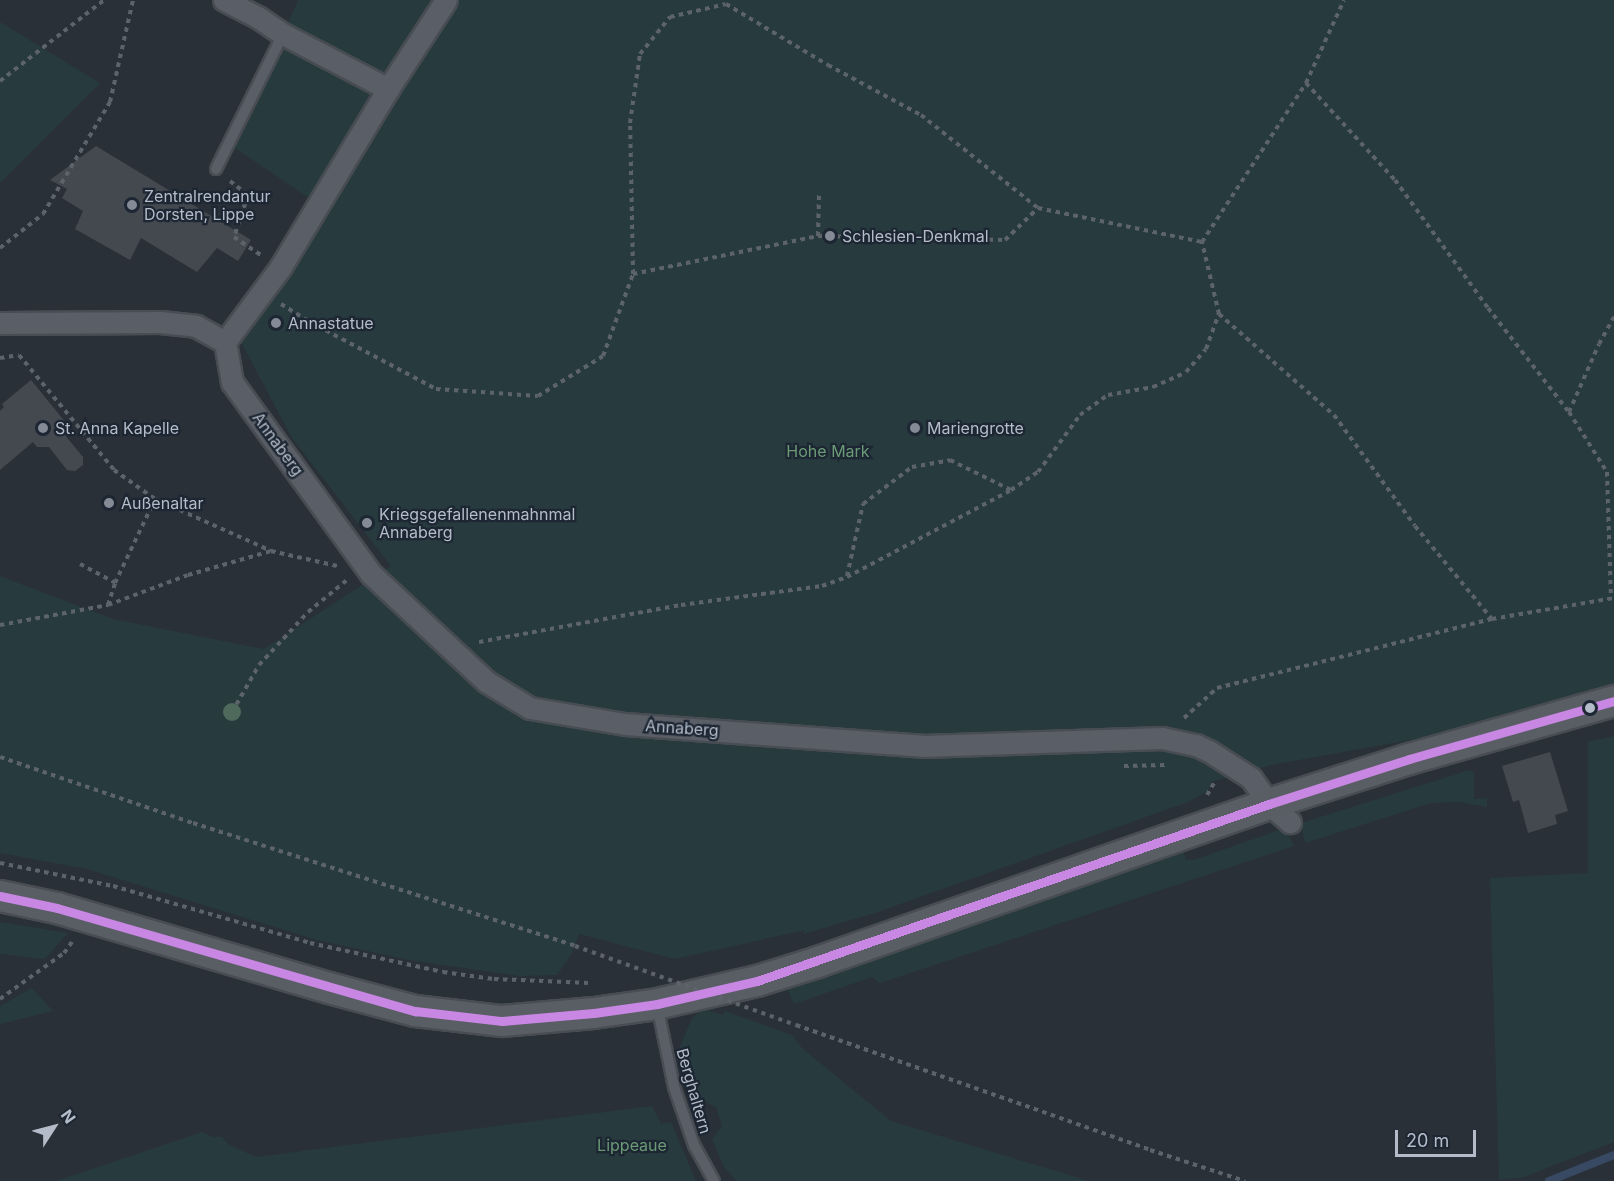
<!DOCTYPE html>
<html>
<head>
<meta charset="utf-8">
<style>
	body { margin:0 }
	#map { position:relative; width:1614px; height:1181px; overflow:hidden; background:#2a3038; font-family:Inter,sans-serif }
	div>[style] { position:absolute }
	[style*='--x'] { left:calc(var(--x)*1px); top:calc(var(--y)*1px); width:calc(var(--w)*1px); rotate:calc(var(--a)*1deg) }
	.green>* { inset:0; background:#273a3e }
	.stream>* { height:8px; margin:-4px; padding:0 4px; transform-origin:4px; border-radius:4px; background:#384963 }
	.building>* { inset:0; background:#444950 }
	.path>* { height:4px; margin-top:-2px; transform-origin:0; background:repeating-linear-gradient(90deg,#5d636a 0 4.5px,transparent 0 9px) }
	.roads { filter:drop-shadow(2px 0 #484c53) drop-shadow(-2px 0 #484c53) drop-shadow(0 2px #484c53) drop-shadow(0 -2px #484c53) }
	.lane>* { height:10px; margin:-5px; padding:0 5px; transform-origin:5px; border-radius:5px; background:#5a5e66 }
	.street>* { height:21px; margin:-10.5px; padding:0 10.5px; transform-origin:10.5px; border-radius:10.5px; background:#5a5e66 }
	.secondary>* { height:30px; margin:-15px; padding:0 15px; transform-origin:15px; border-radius:15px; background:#595d64 }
	.path-bridge>* { height:4px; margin-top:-2px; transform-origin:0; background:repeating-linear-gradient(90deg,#5d636a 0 4.5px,transparent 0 9px) }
	.bus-1>* { height:9px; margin:-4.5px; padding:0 4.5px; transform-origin:4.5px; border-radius:4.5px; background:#c787e3 }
	.trees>* { width:18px; height:18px; margin:-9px; border-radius:50%; background:#4e6a5a }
	.dots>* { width:16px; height:16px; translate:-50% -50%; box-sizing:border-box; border:3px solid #1d2633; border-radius:50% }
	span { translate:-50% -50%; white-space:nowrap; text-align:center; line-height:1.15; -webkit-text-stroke:4.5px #1d2633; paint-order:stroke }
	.poi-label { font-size:16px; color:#b4bcc9 }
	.left { translate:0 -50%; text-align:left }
	.street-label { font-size:16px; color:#b4bcc9 }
	.park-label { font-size:16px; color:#6b9a76 }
	.north { position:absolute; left:24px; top:1097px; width:60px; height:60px; -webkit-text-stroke:4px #1d2633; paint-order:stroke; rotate:54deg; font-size:16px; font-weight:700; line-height:24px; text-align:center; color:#b4bcc9 }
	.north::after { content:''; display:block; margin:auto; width:21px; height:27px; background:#b4bcc9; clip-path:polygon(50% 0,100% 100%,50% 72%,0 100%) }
	.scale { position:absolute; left:1395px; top:1130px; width:81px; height:27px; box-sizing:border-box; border:3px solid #b4bcc9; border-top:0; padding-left:8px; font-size:18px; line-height:21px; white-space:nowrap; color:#b4bcc9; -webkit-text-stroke:4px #1d2633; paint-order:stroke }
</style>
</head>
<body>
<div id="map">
	<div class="green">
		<i style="clip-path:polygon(298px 0,1614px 0,1614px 701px,1587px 708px,1271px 765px,1211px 782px,1208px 791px,1188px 802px,872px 914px,803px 934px,805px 930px,675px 959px,579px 934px,571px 955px,557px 975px,519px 976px,409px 960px,317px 940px,87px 869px,0 853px,0 576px,113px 619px,264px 649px,391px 566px,292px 438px,241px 342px,330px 212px,235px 148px)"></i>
		<i style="clip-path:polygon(0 22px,100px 83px,0 183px)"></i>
		<i style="clip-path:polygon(1614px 736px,1614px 1142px,1524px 1177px,1499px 1180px,1490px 878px,1588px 873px,1588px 742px)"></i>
		<i style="clip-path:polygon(1470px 770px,1474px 773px,1474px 799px,1487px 798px,1487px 807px,1459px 802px,1431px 803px,1305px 843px,1301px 823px)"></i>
		<i style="clip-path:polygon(1282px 829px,1287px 832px,1294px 846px,880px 983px,872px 977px,794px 1004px,788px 990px,1182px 848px,1186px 860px,1194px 860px)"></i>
		<i style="clip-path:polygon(0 922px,68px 933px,45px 959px,0 954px)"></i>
		<i style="clip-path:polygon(32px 988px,53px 1011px,0 1024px,0 1006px)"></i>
		<i style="clip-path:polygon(703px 1009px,723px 1015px,725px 1011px,792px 1035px,803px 1049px,891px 1121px,1089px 1181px,737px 1181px,724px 1167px,712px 1139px,722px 1126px,716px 1107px,704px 1101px,695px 1090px,689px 1071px,685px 1073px,680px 1047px,692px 1018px)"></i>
		<i style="clip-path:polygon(652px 1106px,661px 1124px,671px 1122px,696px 1181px,56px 1181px,202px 1132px,213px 1137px,222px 1137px,228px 1144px,256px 1157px)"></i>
	</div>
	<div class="stream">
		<i style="--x:1549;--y:1181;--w:70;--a:-21.8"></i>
	</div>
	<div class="building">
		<i style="clip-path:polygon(96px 146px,251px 240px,238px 261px,217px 248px,197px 272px,141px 238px,130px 260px,75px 229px,83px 211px,62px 198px,67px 189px,50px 180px)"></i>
		<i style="clip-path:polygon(31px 380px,66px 423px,64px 434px,83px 457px,83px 465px,75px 471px,67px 470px,49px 447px,37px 447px,33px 442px,0 470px,0 411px,4px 407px,2px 404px)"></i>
		<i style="clip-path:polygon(1550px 752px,1568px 811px,1555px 815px,1557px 824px,1528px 833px,1519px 800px,1513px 802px,1502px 766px)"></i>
	</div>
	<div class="path">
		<i style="--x:0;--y:81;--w:132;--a:-37.9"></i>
		<i style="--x:1306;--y:83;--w:132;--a:47.5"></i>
		<i style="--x:1395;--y:180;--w:158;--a:54"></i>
		<i style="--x:1488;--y:308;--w:132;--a:52.1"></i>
		<i style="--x:1569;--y:412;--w:71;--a:57.7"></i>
		<i style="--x:1607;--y:472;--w:126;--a:88.2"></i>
		<i style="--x:230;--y:181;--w:23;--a:38"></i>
		<i style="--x:248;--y:195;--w:44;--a:108.4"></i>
		<i style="--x:234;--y:237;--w:34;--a:34"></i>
		<i style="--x:818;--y:236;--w:42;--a:-88.6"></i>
		<i style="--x:0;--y:248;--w:55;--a:-38.3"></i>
		<i style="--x:43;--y:214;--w:131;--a:-59.1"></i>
		<i style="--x:110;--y:102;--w:105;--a:-77.3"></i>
		<i style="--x:633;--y:274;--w:189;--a:-11.6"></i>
		<i style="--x:818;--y:236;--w:187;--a:1.2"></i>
		<i style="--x:1005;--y:240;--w:46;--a:-44.1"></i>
		<i style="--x:281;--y:304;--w:34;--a:32"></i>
		<i style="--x:310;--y:322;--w:143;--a:28"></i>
		<i style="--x:436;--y:389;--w:102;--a:3.9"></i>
		<i style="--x:538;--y:396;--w:76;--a:-31.6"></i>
		<i style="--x:603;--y:356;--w:87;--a:-69.9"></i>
		<i style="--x:633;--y:274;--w:151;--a:-91.1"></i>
		<i style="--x:630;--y:123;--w:70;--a:-81.8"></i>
		<i style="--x:640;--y:54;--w:48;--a:-51"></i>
		<i style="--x:670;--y:17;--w:57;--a:-13.1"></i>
		<i style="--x:726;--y:4;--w:119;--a:30.9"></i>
		<i style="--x:828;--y:65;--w:106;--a:28.3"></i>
		<i style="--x:921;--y:115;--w:149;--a:38.5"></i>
		<i style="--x:1038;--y:208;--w:167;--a:11.7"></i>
		<i style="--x:1219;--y:314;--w:153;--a:41.3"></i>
		<i style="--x:1334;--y:415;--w:137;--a:53.9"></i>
		<i style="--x:1415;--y:526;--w:121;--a:50.4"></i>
		<i style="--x:0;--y:358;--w:19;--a:-9"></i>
		<i style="--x:19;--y:355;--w:149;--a:50.4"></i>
		<i style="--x:114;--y:470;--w:50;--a:35.3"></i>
		<i style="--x:1569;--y:412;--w:74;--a:-66.2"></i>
		<i style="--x:1599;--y:344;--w:31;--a:-61"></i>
		<i style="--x:80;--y:564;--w:40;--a:28"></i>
		<i style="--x:847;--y:576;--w:74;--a:-77.5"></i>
		<i style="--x:863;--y:504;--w:61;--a:-37.1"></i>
		<i style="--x:912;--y:467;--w:39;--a:-10"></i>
		<i style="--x:950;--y:460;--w:68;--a:26.2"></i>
		<i style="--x:108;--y:605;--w:23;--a:-72"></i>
		<i style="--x:115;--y:583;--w:93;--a:-64.5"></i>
		<i style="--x:155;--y:499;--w:127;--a:24.1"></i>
		<i style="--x:271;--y:551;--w:68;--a:12.8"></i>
		<i style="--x:0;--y:625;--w:110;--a:-10.5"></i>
		<i style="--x:108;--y:605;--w:85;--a:-20.6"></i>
		<i style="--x:188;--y:575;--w:86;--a:-16.1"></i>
		<i style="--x:479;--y:642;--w:205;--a:-10.4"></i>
		<i style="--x:681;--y:605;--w:142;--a:-7.7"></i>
		<i style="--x:822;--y:586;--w:27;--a:-20"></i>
		<i style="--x:847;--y:577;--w:186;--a:-27.9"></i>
		<i style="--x:1011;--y:490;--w:32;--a:-34"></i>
		<i style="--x:1038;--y:472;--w:71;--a:-53.6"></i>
		<i style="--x:1080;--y:415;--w:34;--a:-36"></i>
		<i style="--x:1108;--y:395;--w:46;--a:-10.1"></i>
		<i style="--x:1153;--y:387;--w:36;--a:-24"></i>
		<i style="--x:1186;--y:372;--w:30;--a:-49"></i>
		<i style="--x:1206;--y:349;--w:37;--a:-70"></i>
		<i style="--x:1219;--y:314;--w:74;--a:-103.3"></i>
		<i style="--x:1202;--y:242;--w:190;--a:-56.8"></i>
		<i style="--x:1306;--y:83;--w:91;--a:-65.4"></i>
		<i style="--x:232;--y:712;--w:54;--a:-60.1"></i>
		<i style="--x:259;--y:665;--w:72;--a:-47.2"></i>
		<i style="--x:308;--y:612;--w:52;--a:-39.5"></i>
		<i style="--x:1184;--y:718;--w:45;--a:-42.3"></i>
		<i style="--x:1217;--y:688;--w:284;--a:-14.1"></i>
		<i style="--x:1492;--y:619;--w:124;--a:-9.8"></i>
		<i style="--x:0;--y:757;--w:204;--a:18.9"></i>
		<i style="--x:193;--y:823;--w:401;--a:17.8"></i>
		<i style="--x:1124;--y:766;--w:41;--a:-1.4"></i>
		<i style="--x:1207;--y:795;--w:16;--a:-60"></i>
		<i style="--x:0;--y:863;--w:115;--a:11.5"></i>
		<i style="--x:113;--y:886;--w:205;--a:16.1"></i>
		<i style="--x:310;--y:943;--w:136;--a:12.3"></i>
		<i style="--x:443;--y:972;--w:51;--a:7.8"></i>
		<i style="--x:494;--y:979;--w:94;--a:2.4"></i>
		<i style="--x:0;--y:999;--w:79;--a:-35.7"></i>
		<i style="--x:64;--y:953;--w:14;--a:-54"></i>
		<i style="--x:796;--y:1025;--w:375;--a:19.4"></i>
		<i style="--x:1150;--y:1150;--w:100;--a:18.1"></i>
	</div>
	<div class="roads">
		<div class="lane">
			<i style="--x:216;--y:169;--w:151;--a:-63.6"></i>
			<i style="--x:657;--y:1005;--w:84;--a:78.3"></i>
			<i style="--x:674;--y:1087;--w:61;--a:71"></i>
			<i style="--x:694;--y:1145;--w:41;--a:60.9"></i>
		</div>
		<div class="street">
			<i style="--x:224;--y:0;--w:39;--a:27"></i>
			<i style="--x:259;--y:18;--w:29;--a:34"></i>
			<i style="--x:283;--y:34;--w:119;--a:27.6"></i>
			<i style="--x:446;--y:0;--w:106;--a:123.1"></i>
			<i style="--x:388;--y:89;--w:209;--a:121.1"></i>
			<i style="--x:280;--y:268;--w:92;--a:126.6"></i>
			<i style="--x:225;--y:342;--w:41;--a:80.1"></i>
			<i style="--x:232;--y:382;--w:237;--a:54.1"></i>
			<i style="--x:371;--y:574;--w:158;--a:43"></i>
			<i style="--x:487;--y:682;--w:50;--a:31.2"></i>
			<i style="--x:530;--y:708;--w:96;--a:9.6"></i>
			<i style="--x:625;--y:724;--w:298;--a:4.2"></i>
			<i style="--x:922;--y:746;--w:240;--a:-1.9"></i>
			<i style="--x:1162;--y:738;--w:35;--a:12"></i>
			<i style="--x:1196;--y:745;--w:14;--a:25"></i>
			<i style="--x:1209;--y:751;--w:50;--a:32.7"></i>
			<i style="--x:1251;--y:778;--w:32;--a:55"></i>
			<i style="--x:1269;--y:804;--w:28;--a:41"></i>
			<i style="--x:0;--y:323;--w:160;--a:-0.4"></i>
			<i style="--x:160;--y:322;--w:36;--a:6"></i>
			<i style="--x:196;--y:326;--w:33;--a:29"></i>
		</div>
		<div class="secondary">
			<i style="--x:0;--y:896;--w:58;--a:11.9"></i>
			<i style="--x:57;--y:908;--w:284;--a:16.4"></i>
			<i style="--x:329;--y:988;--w:89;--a:15"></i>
			<i style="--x:415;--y:1011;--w:88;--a:6.6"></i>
			<i style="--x:502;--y:1021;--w:92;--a:-5"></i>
			<i style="--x:594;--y:1013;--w:64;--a:-8.1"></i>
			<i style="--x:657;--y:1004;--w:103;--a:-13"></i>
			<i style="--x:757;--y:981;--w:64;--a:-17.3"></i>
			<i style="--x:818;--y:962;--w:478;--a:-19.3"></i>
			<i style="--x:1269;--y:804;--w:147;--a:-17.8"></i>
			<i style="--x:1409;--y:759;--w:213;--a:-15.8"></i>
		</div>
	</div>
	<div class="path-bridge">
		<i style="--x:575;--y:946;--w:235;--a:19.7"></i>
	</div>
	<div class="bus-1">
		<i style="--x:0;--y:896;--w:58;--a:11.9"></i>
		<i style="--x:57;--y:908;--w:373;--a:16.1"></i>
		<i style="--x:415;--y:1011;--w:88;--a:6.6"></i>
		<i style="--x:502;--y:1021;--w:92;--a:-5"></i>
		<i style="--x:594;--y:1013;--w:64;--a:-8.1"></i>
		<i style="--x:657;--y:1004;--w:103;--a:-13"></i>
		<i style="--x:757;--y:981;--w:542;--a:-19.07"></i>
		<i style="--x:1269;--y:804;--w:147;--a:-17.8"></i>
		<i style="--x:1409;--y:759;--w:213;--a:-15.8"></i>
	</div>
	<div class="trees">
		<i style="left:232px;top:712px"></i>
	</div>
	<div class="dots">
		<i style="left:132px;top:205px;background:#848b96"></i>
		<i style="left:830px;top:236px;background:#848b96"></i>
		<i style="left:276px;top:323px;background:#848b96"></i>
		<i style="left:43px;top:428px;background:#848b96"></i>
		<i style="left:915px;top:428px;background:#848b96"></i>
		<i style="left:109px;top:503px;background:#848b96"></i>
		<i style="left:367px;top:523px;background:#848b96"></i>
		<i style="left:1590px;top:708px;background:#b4bcc9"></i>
	</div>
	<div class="poi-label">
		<span class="left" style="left:144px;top:205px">Zentralrendantur<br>Dorsten, Lippe</span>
		<span class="left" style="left:842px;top:236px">Schlesien-Denkmal</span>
		<span class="left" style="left:288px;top:323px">Annastatue</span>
		<span class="left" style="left:55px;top:428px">St. Anna Kapelle</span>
		<span class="left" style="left:927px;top:428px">Mariengrotte</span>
		<span class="left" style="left:121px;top:503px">Außenaltar</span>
		<span class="left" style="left:379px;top:523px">Kriegsgefallenenmahnmal<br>Annaberg</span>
	</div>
	<div class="street-label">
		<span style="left:278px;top:444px;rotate:54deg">Annaberg</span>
		<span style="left:682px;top:728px;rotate:4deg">Annaberg</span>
		<span style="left:694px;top:1091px;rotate:74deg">Berghaltern</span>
	</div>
	<div class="park-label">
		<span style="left:828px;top:451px">Hohe Mark</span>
		<span style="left:632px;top:1145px">Lippeaue</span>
	</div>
	<div class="north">N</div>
	<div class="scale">20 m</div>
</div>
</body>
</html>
